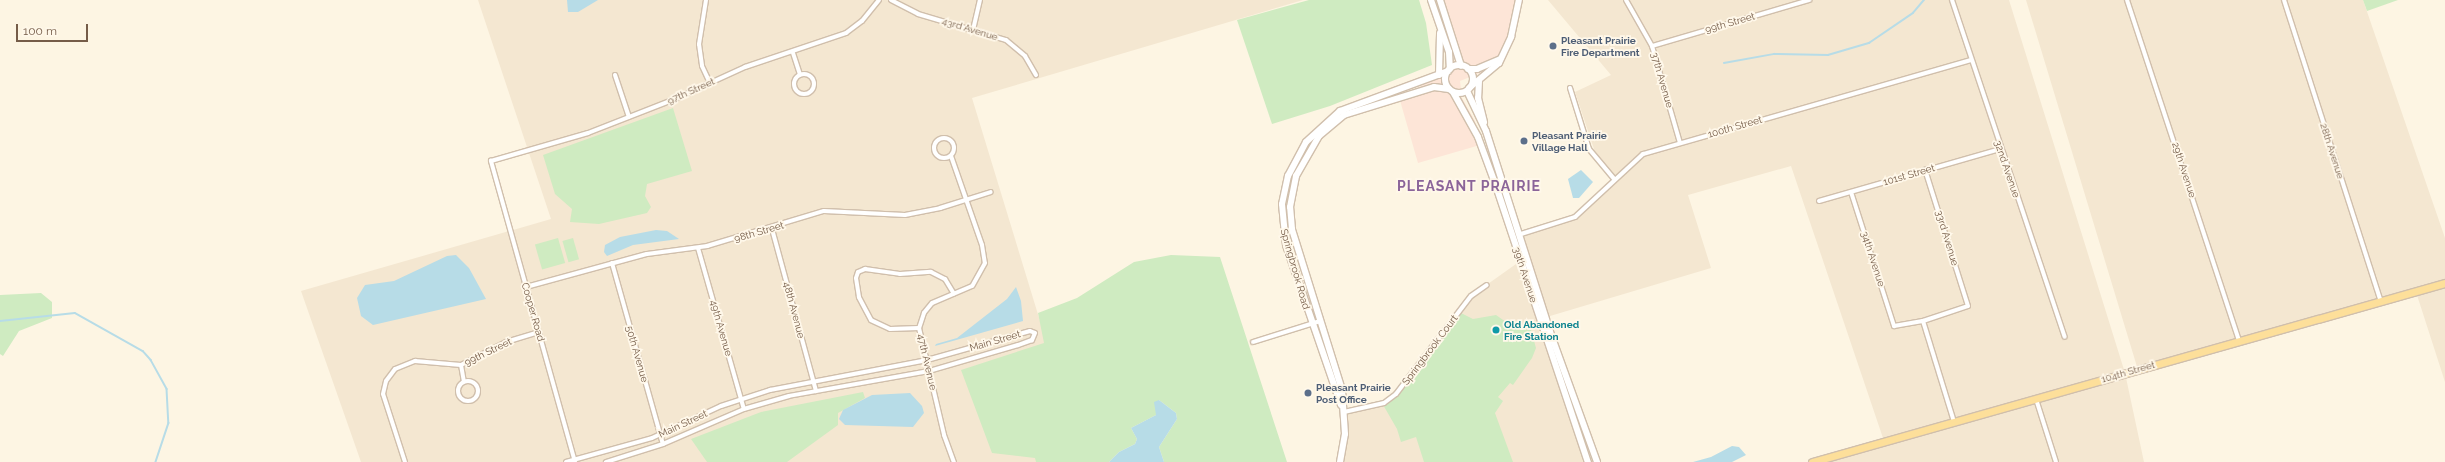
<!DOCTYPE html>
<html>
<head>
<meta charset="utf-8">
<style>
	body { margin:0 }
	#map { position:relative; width:2445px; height:462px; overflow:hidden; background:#fdf5e3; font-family:Raleway,sans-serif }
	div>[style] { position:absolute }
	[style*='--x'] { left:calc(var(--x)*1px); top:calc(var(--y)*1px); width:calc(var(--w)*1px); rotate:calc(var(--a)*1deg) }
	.residential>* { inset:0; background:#f4e7d1 }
	.commercial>* { inset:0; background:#fde5d7 }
	.green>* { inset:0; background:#cfebc1; transform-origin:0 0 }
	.water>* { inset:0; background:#b7dce7 }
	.stream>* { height:1.5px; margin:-0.75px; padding:0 0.75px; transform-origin:0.75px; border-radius:0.75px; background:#b7dce7 }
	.roads { filter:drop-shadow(1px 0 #d0bfac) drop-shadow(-1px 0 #d0bfac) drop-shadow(0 1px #d0bfac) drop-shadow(0 -1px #d0bfac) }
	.street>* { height:4px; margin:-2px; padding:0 2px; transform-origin:2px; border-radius:2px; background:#fff }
	.street>.ring { margin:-2px; padding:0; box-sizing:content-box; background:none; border:4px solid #fff; border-radius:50% }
	.secondary>* { height:6px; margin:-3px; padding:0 3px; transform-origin:3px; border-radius:3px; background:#fff }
	.secondary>.ring { margin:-3px; padding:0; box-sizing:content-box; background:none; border:6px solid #fff; border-radius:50% }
	.primary>* { height:7px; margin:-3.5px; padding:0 3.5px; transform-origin:3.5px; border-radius:3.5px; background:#fddf9a }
	.dots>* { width:11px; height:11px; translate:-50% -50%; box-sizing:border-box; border:2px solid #fff8ea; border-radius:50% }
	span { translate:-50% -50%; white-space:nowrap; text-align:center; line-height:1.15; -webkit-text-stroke:3.5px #fff8ea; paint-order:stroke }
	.street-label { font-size:10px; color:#755c48 }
	.service-label { font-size:10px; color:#4e5e75; font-weight:700 }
	.left { translate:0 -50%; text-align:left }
	.culture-label { font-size:10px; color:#0d838f; font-weight:700 }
	.district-label { font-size:14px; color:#8b6499; font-weight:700; letter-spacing:1px }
	.scale { position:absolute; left:16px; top:24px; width:72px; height:18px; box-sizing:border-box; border:2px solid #755c48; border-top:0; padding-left:5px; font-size:12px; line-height:14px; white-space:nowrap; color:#755c48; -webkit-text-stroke:3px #fff8ea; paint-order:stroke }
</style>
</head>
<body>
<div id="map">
	<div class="residential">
		<i style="clip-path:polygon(478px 0,1303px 0,972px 98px,1083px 462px,361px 462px,301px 291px,551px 219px)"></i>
		<i style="clip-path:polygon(1548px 0,2009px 0,2125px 373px,2144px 462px,1812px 462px,1884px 441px,1791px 166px,1688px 195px,1711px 268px,1540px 319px,1569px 402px,1583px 462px,1340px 462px,1344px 412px,1391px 399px,1471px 296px,1523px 259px,1516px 237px,1575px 217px,1614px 180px,1598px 161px,1575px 92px,1611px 75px)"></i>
		<i style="clip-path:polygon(2026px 0,2363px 0,2445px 238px,2445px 382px,2416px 292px,2138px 370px)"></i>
	</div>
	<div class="commercial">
		<i style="clip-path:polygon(1440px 0,1522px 0,1507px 47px,1485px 71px,1460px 81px,1462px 98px,1475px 121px,1480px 145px,1418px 163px,1399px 97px,1452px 70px,1455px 62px,1452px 37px)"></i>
	</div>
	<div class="green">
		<i style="clip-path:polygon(1309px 0,1419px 0,1426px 23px,1432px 65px,1330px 106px,1272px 124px,1237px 20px)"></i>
		<i style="clip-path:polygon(2363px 0,2398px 0,2367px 11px)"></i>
		<i style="clip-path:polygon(673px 108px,692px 171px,647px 184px,645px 196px,651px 207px,647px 213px,599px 224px,570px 222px,572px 209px,555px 194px,543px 155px)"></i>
		<i style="left:558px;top:238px;width:26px;height:24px;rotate:74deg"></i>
		<i style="left:573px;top:238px;width:22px;height:11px;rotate:74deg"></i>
		<i style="clip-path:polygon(1171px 255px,1220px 257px,1287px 462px,1164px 462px,1159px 447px,1177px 419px,1176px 413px,1159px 400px,1156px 415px,1131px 428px,1137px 439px,1135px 444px,1119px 452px,1109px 462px,1036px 462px,1035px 458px,992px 453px,961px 370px,1044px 343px,1038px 313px,1077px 298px,1134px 262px)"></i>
		<i style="clip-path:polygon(41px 293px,52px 302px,52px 318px,19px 331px,3px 356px,0 354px,0 295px)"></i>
		<i style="clip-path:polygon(1459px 312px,1473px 319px,1496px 315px,1516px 329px,1531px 330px,1536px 348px,1532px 358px,1513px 385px,1510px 383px,1498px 397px,1503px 401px,1495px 413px,1513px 462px,1424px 462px,1416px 437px,1401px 442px,1397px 429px,1382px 403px,1390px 399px)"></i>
		<i style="clip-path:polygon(863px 392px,865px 398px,838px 413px,838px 425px,787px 462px,707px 462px,691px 439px,761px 412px)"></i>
	</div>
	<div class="water">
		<i style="clip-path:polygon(567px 0,598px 0,578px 12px,568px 12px)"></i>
		<i style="clip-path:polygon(1581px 170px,1593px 182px,1579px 198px,1573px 198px,1568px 179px)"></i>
		<i style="clip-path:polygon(656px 230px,667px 231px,679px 239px,633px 245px,607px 256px,604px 252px,605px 245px,620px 237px)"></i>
		<i style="clip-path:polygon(456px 255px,469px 268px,486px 299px,373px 325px,361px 316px,357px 298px,365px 285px,394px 281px,447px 256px)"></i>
		<i style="clip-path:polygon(1016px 287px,1021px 301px,1023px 321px,935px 346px,936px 344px,957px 338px,1007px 299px)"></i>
		<i style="clip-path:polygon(910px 393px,922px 406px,924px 413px,913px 427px,845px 425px,839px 419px,843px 410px,872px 395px)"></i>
		<i style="clip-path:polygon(1159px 400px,1176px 413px,1177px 419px,1159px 447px,1164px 462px,1109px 462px,1119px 452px,1135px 444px,1137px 439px,1131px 428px,1156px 415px,1154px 402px)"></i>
		<i style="clip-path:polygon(1732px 446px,1739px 447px,1746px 455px,1732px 462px,1693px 462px,1711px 457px)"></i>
	</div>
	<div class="stream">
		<i style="--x:1724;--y:63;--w:51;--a:-10.2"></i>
		<i style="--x:1774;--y:54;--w:54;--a:1.1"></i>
		<i style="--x:1828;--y:55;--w:43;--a:-16.3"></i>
		<i style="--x:1869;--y:43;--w:53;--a:-34.3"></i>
		<i style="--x:1913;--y:13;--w:17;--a:-50"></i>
		<i style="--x:0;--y:321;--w:75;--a:-6.1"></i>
		<i style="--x:75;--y:313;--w:78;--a:29.2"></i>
		<i style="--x:143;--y:351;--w:12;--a:48"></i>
		<i style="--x:151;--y:360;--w:33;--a:61"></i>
		<i style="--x:167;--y:389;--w:34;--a:87"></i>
		<i style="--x:169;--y:423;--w:41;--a:108.4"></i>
	</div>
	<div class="roads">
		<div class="street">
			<i style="--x:706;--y:0;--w:45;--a:99"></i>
			<i style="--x:699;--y:44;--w:22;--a:82"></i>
			<i style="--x:702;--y:66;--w:19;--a:65"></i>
			<i style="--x:891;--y:0;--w:30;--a:27"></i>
			<i style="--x:918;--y:14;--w:92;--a:16.5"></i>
			<i style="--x:1006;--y:40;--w:25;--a:40"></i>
			<i style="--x:1025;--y:56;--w:22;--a:60"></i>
			<i style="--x:1626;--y:0;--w:53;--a:60.5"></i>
			<i style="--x:1652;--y:46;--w:101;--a:73.9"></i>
			<i style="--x:1952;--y:0;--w:355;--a:71.5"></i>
			<i style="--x:2127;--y:0;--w:359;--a:71.8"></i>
			<i style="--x:2284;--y:0;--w:317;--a:72.2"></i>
			<i style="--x:973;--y:30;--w:31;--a:-77"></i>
			<i style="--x:1652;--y:46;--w:164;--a:-16.3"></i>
			<i style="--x:793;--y:53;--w:23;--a:72"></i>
			<i class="ring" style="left:794px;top:74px;width:16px;height:16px"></i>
			<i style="--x:615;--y:75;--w:44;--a:71.6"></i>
			<i style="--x:1570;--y:88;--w:64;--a:72.7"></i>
			<i style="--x:1589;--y:149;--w:39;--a:50"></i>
			<i class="ring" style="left:934px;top:138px;width:16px;height:16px"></i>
			<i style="--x:951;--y:156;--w:94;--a:70.8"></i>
			<i style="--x:982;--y:245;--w:18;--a:81"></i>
			<i style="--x:985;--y:263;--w:26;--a:119"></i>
			<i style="--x:972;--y:286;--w:43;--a:157"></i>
			<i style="--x:932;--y:303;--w:13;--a:129"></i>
			<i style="--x:924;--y:313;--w:16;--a:108"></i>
			<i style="--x:919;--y:328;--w:110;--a:76.8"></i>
			<i style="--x:944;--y:435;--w:29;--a:70"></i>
			<i style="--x:1851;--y:192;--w:141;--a:72.2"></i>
			<i style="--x:1894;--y:326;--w:29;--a:-10"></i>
			<i style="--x:1923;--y:321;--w:47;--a:-18.4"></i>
			<i style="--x:1968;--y:306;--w:143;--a:-107.5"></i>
			<i style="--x:1819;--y:201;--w:188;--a:-16"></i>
			<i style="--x:772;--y:229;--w:168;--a:74.8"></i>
			<i style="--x:1521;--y:234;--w:57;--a:-17.5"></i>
			<i style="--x:1575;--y:217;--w:93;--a:-42.8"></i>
			<i style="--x:1643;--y:154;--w:341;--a:-16"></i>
			<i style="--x:698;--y:248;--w:167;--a:74.1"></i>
			<i style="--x:612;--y:263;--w:188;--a:74.3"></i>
			<i style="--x:526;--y:287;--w:125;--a:-15.3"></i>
			<i style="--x:647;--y:254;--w:61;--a:-7.6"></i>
			<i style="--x:707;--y:246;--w:122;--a:-16.7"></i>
			<i style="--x:824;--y:211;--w:81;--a:2.8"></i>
			<i style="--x:905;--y:215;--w:36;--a:-11"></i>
			<i style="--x:940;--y:208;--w:53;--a:-17.4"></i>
			<i style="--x:1923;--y:321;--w:106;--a:72.9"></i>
			<i style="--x:919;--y:328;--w:29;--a:178"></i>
			<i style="--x:890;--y:329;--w:21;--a:-155"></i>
			<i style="--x:871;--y:320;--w:26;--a:-118"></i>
			<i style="--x:859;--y:297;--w:19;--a:-99"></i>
			<i style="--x:856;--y:278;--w:6;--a:-72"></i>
			<i style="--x:858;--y:272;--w:8;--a:-23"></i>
			<i style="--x:865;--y:269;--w:35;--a:8"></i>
			<i style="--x:900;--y:274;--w:31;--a:-4"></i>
			<i style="--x:931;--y:272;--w:16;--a:27"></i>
			<i style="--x:945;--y:279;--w:17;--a:59"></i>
			<i style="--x:1253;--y:342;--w:70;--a:-17.4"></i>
			<i style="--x:461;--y:365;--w:17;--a:80"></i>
			<i class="ring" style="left:458px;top:381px;width:16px;height:16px"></i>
			<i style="--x:2036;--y:399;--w:66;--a:72.4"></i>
			<i style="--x:1344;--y:412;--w:41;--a:-12.7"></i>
			<i style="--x:1384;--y:403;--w:15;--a:-37"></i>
			<i style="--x:1396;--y:394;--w:123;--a:-52.6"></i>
			<i style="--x:1471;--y:296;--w:19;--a:-35"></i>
			<i style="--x:405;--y:462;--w:71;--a:-107.9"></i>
			<i style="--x:383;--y:394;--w:13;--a:-77"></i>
			<i style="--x:386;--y:381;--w:15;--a:-53"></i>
			<i style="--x:395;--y:369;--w:22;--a:-22"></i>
			<i style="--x:415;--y:361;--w:46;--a:5"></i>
			<i style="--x:461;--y:365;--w:51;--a:-27.1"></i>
			<i style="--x:506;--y:342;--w:34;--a:-17"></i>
			<i style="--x:566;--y:462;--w:89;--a:-15.6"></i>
			<i style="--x:652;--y:438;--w:76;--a:-24.9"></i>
			<i style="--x:721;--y:406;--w:52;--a:-18.1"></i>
			<i style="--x:770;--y:390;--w:160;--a:-10.8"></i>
			<i style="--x:927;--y:360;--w:107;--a:-15.7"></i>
			<i style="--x:1030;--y:331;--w:5;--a:22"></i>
			<i style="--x:1035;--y:333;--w:8;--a:113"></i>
			<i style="--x:1032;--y:340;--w:15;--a:160"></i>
			<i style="--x:1018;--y:345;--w:93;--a:163.7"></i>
			<i style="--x:929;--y:371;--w:142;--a:169.9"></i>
			<i style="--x:789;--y:396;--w:47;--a:163.9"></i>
			<i style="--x:744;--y:409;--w:88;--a:156.6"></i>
			<i style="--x:663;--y:444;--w:60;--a:162.5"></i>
			<i style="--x:575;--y:462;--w:313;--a:-105.6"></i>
			<i style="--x:491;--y:161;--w:101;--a:-16.1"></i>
			<i style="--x:588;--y:133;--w:93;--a:-21.3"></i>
			<i style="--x:675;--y:99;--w:77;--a:-24.6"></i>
			<i style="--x:745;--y:67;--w:107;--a:-18.6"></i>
			<i style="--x:846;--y:33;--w:20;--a:-37"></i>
			<i style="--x:862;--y:21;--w:27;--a:-51"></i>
		</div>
		<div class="secondary">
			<i style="--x:1431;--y:0;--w:55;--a:70.9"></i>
			<i style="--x:1449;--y:52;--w:17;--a:87"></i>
			<i style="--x:1440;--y:0;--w:69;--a:72.3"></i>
			<i class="ring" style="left:1445px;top:65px;width:22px;height:22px"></i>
			<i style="--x:1468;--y:69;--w:9;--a:0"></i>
			<i style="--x:1477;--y:69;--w:25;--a:-23"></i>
			<i style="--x:1439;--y:75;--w:42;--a:-88.6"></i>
			<i style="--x:1479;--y:81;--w:17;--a:93"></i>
			<i style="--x:1478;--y:98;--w:25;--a:76"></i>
			<i style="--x:1469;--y:88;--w:39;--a:-40"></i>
			<i style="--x:1499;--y:63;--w:29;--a:-65"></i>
			<i style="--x:1511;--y:37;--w:38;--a:-78"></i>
			<i style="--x:1467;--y:91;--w:44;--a:64.6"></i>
			<i style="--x:1486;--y:131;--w:211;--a:72.3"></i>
			<i style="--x:1550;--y:332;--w:138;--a:70.1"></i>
			<i style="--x:1453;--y:92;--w:51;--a:60.9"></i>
			<i style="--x:1478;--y:137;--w:52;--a:69.8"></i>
			<i style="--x:1496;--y:186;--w:291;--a:71.6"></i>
			<i style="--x:1341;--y:405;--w:169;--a:-109"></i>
			<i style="--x:1286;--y:245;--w:41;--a:-95.6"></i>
			<i style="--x:1282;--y:204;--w:29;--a:-78"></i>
			<i style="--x:1288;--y:176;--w:38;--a:-62"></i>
			<i style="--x:1306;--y:142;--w:46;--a:-42.4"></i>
			<i style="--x:1340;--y:111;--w:115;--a:-20.3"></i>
			<i style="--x:1340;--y:462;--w:28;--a:-80"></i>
			<i style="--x:1345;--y:434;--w:44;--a:-93.9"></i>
			<i style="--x:1342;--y:390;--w:169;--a:-107.3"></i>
			<i style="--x:1292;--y:229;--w:22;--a:-95"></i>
			<i style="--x:1290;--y:207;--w:32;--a:-79"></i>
			<i style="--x:1296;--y:176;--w:46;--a:-60.1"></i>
			<i style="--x:1319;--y:136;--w:33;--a:-40"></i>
			<i style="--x:1344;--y:115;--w:94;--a:-17.3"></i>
			<i style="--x:1434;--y:87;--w:15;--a:8"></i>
		</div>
		<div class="primary">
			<i style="--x:1812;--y:462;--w:658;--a:-15.79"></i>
		</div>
	</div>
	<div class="dots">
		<i style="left:1553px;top:46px;background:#5c6f8a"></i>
		<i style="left:1524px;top:141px;background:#5c6f8a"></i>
		<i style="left:1496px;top:330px;background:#0f9aa8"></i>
		<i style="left:1308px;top:393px;background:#5c6f8a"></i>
	</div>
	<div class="street-label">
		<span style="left:1730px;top:23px;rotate:-16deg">99th Street</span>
		<span style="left:970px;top:29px;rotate:17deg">43rd Avenue</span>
		<span style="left:1662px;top:80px;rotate:74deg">37th Avenue</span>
		<span style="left:691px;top:91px;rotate:-24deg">97th Street</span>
		<span style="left:1735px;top:127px;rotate:-16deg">100th Street</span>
		<span style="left:2332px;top:151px;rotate:72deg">28th Avenue</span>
		<span style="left:2007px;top:169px;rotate:71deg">32nd Avenue</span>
		<span style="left:2184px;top:170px;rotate:72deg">29th Avenue</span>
		<span style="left:1909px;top:175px;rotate:-16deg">101st Street</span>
		<span style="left:759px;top:232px;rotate:-16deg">98th Street</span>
		<span style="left:1947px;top:238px;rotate:73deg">33rd Avenue</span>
		<span style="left:1873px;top:259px;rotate:72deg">34th Avenue</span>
		<span style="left:1295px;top:269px;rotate:74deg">Springbrook Road</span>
		<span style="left:1525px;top:275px;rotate:72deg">39th Avenue</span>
		<span style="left:794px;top:310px;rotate:75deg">48th Avenue</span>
		<span style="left:533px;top:312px;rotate:74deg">Cooper Road</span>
		<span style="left:721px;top:328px;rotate:74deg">49th Avenue</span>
		<span style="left:995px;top:341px;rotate:-16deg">Main Street</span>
		<span style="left:1430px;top:350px;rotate:-53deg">Springbrook Court</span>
		<span style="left:488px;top:352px;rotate:-26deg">99th Street</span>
		<span style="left:637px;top:354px;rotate:74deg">50th Avenue</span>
		<span style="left:927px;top:362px;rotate:77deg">47th Avenue</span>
		<span style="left:2128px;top:372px;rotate:-16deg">104th Street</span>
		<span style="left:683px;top:424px;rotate:-25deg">Main Street</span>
	</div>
	<div class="service-label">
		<span class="left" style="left:1561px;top:46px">Pleasant Prairie<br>Fire Department</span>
		<span class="left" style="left:1532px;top:141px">Pleasant Prairie<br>Village Hall</span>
		<span class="left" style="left:1316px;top:393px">Pleasant Prairie<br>Post Office</span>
	</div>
	<div class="culture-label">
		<span class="left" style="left:1504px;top:330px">Old Abandoned<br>Fire Station</span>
	</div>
	<div class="district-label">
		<span style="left:1469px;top:186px">PLEASANT PRAIRIE</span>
	</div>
	<div class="scale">100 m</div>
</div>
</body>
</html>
